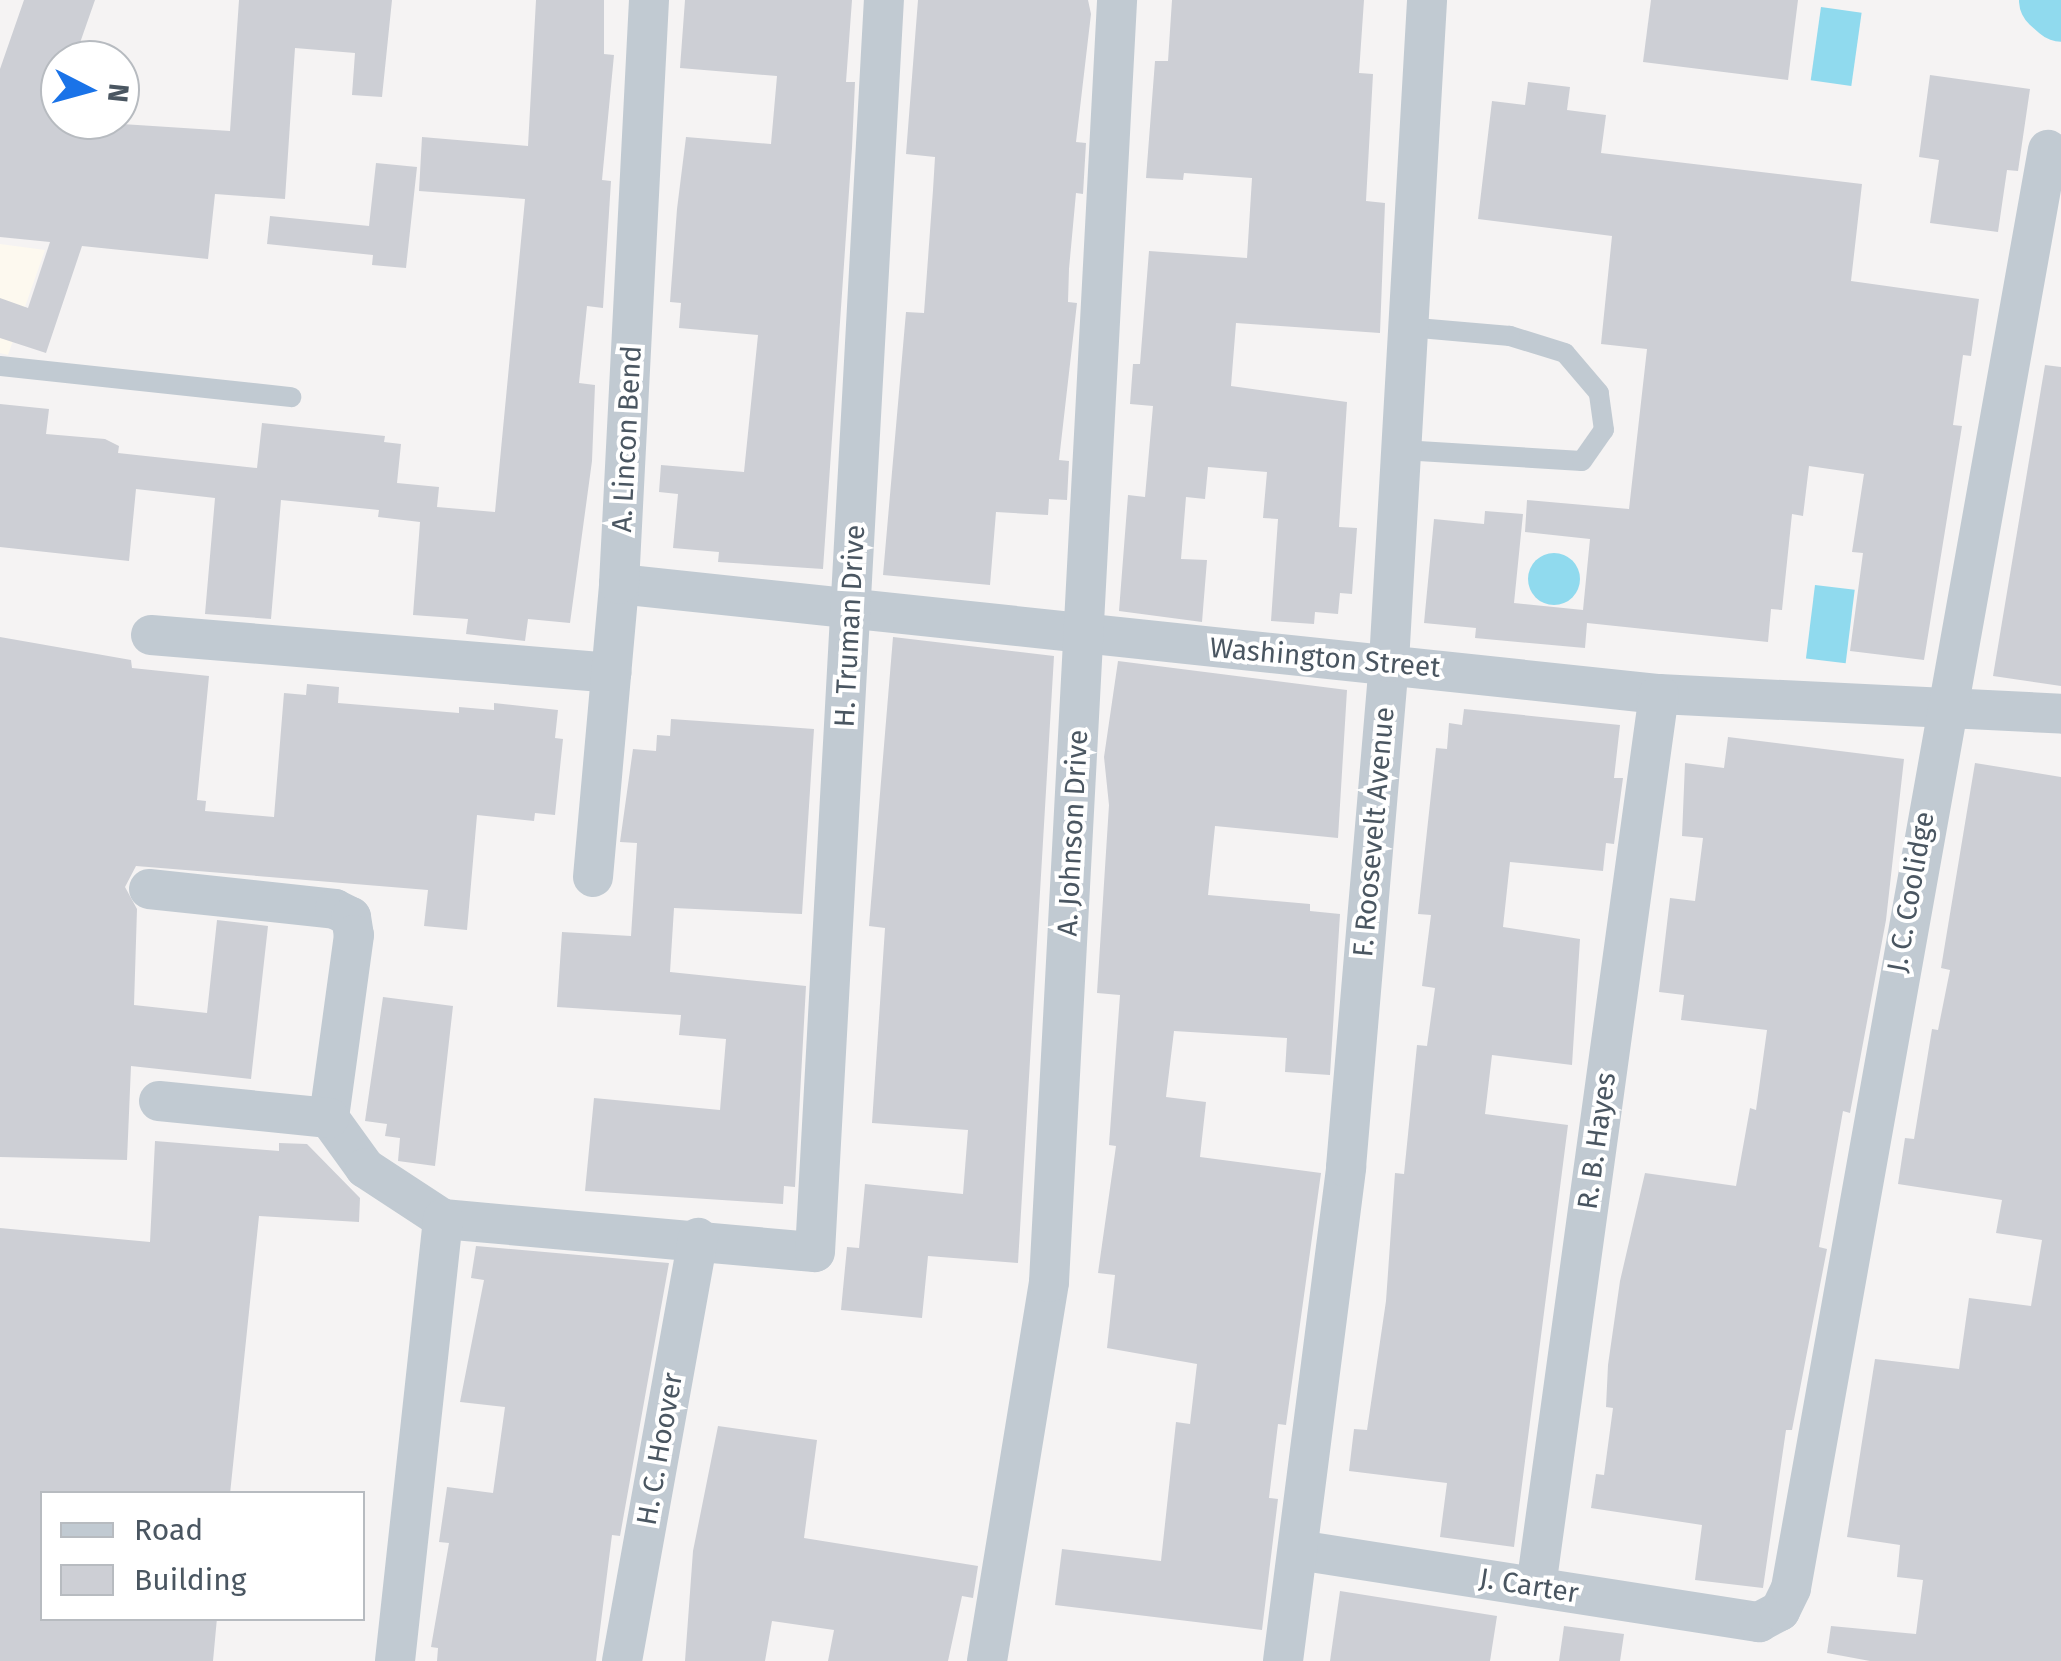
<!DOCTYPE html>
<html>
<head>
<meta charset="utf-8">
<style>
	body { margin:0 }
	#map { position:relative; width:2061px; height:1661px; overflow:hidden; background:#f5f3f3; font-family:"Fira Sans",sans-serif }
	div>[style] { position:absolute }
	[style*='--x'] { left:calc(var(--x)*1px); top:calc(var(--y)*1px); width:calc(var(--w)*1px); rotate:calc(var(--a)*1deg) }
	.commercial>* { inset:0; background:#fdf9ef }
	.water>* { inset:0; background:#90daee; transform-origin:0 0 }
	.round { border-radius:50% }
	.river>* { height:65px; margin:-32.5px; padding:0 32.5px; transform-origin:32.5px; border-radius:32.5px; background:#90daee }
	.building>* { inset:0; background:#cdcfd5 }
	.service>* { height:20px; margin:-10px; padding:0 10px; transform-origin:10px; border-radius:10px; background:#c1cad2 }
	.minor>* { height:40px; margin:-20px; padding:0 20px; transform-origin:20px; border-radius:20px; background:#c1cad2 }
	span { translate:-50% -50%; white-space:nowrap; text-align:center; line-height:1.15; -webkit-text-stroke:8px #fff; paint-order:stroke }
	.street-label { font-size:28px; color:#4a5661 }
	.legend { position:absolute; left:40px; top:1491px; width:325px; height:130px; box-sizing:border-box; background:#fff; border:2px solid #b7bbc0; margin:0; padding:12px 18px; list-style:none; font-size:30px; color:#4a5661 }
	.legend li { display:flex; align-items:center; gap:20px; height:50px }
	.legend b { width:50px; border:2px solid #b7bbc0 }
	.north { position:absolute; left:40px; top:40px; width:100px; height:100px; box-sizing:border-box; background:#fff; border:2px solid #b7bbc0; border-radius:50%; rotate:96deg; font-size:28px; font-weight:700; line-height:40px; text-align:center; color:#4a5661 }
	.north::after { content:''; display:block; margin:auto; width:35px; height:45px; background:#1a73e8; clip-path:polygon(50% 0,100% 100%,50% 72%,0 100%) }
</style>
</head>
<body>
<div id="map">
	<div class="commercial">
		<i style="clip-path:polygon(0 244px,45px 250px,8px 355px,0 353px)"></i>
	</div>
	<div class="water">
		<i style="left:1821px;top:7px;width:41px;height:74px;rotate:8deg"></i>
		<i class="round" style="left:1528px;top:553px;width:52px;height:52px"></i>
		<i style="left:1815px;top:585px;width:40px;height:74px;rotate:7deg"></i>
	</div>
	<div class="river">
		<i style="--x:2051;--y:0;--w:13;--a:42"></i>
	</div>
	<div class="building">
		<i style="clip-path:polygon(24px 0,95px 0,74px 60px,60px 60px,60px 120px,230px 131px,239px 0,392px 0,382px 97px,352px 95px,355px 53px,295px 48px,285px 199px,215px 194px,208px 259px,82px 246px,46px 353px,0 338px,0 298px,28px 308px,50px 242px,0 237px,0 69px)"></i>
		<i style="clip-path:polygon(536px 0,604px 0,604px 54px,614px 55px,602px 180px,611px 181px,603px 308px,587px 306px,579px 383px,595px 385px,592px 461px,570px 623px,528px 619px,525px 641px,466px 634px,468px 619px,413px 615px,420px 522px,378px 517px,379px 510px,281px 500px,271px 619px,205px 614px,215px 498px,136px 489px,129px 561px,0 547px,0 404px,49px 409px,46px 434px,105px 439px,119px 446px,118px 453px,257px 468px,262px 423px,385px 436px,384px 442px,401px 444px,397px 483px,439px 487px,437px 507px,495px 512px,525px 199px,419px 191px,422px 137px,528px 146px)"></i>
		<i style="clip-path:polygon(685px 0,852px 0,846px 82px,855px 82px,852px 148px,823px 569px,718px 562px,719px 552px,673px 548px,678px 494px,659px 492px,661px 465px,744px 472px,758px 335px,679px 328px,681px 303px,670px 302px,677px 209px,686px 137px,771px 144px,777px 76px,680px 68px)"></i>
		<i style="clip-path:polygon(918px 0,1088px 0,1091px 14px,1076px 142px,1086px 143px,1083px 194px,1076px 193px,1069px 269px,1068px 302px,1077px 303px,1059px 460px,1069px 461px,1067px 500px,1049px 499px,1048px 515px,996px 512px,990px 585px,883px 575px,906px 312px,924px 313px,933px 190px,935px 157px,906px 154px)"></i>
		<i style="clip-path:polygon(1172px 0,1364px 0,1359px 73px,1373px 74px,1366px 201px,1385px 203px,1380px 333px,1236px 323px,1231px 386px,1347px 402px,1339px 527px,1357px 528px,1352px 594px,1340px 593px,1338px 614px,1315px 612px,1314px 624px,1271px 621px,1278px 519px,1263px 518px,1267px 472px,1208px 467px,1205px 499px,1186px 497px,1181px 559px,1207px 560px,1202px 622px,1119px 611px,1128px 495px,1145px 497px,1153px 406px,1130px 404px,1133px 364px,1140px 364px,1149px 251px,1247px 258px,1252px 178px,1184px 173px,1183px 180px,1146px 178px,1155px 61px,1168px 61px)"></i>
		<i style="clip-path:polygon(1651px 0,1798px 0,1788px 80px,1643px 62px)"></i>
		<i style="clip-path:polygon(1930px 75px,2030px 89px,2018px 171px,2007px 170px,1998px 232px,1930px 223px,1939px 160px,1919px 157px)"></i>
		<i style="clip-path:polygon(1528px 82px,1570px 87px,1567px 110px,1606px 115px,1601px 153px,1862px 184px,1851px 281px,1979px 299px,1971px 356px,1963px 355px,1953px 425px,1962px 426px,1924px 660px,1850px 651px,1863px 553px,1852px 552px,1864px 474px,1809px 466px,1803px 516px,1792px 514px,1782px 610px,1771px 609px,1768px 642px,1587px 623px,1585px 648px,1475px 638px,1476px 628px,1424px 623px,1434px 519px,1484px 524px,1485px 511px,1523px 514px,1514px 603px,1583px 610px,1590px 539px,1525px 532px,1527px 500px,1629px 509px,1647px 349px,1601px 344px,1612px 236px,1478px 219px,1492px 101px,1525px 105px)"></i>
		<i style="clip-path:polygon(376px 163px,417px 167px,406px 268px,372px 265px,373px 255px,267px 244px,270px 216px,369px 226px)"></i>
		<i style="clip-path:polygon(2045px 365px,2061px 367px,2061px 686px,1993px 676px)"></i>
		<i style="clip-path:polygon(0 637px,131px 660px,132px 668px,209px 676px,197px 800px,206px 801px,205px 811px,274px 817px,284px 693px,306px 695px,307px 684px,339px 687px,338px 703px,459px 713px,459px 707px,494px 710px,494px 703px,558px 710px,555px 738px,563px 739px,555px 815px,535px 813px,534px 821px,477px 815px,467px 930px,424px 926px,428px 890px,136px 866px,125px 887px,137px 909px,134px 1005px,207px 1013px,217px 920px,268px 926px,251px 1079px,131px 1066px,127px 1160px,0 1157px)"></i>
		<i style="clip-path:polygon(893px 637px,1054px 656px,1018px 1263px,928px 1256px,922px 1318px,841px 1310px,847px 1247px,859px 1248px,865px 1184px,963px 1194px,968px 1130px,872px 1123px,885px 928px,869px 926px)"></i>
		<i style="clip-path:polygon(1118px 661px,1347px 690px,1338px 838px,1215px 826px,1208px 895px,1310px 904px,1310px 911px,1340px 914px,1330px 1075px,1285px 1072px,1287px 1038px,1174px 1031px,1166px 1097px,1206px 1102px,1200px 1157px,1321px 1173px,1286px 1425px,1278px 1424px,1269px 1498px,1278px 1499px,1262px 1630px,1055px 1605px,1062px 1549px,1161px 1561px,1176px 1422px,1190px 1424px,1197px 1364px,1107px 1348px,1115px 1275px,1098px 1273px,1116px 1146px,1109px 1145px,1120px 995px,1097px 993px,1109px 805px,1104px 757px)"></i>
		<i style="clip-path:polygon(1464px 709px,1620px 725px,1614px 778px,1623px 778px,1614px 844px,1606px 843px,1603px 871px,1510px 862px,1503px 927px,1580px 939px,1572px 1065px,1492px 1055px,1485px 1114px,1568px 1125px,1514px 1547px,1440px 1537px,1447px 1483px,1349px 1471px,1354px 1429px,1367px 1430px,1386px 1301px,1395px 1173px,1404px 1174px,1417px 1045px,1427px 1046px,1435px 988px,1422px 986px,1431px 915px,1418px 914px,1436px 748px,1447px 749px,1449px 723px,1462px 725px)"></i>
		<i style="clip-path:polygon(671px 719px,814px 729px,802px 914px,674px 908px,670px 972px,806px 986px,795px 1187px,784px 1186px,783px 1204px,585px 1191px,594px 1098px,720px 1110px,726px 1039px,679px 1035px,681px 1015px,557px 1007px,562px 932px,631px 936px,637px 843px,620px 842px,633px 749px,656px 751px,657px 735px,670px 736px)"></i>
		<i style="clip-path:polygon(1728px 737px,1904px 759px,1886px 920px,1850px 1113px,1843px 1111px,1819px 1247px,1827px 1249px,1792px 1430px,1786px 1430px,1763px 1588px,1695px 1580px,1702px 1525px,1591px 1508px,1596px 1474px,1604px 1475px,1613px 1408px,1606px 1407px,1608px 1365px,1620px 1281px,1645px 1173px,1736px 1186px,1750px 1108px,1756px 1110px,1767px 1030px,1681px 1020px,1684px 995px,1659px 992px,1670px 898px,1695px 901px,1703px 838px,1682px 836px,1685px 763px,1724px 768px)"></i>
		<i style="clip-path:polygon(1975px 763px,2061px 777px,2061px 1661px,1870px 1661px,1827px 1653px,1831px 1626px,1916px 1634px,1923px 1580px,1897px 1577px,1900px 1545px,1847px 1537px,1875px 1359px,1959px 1369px,1969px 1298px,2031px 1306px,2042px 1240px,1996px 1233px,2002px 1200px,1898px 1184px,1905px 1138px,1914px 1139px,1932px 1029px,1938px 1030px,1950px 970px,1941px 968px)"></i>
		<i style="clip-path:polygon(383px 997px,453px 1006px,435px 1166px,398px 1161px,400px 1138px,385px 1136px,387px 1124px,365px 1121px)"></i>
		<i style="clip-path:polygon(155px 1141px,279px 1151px,279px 1143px,307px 1144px,360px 1198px,359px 1222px,259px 1216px,230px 1494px,42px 1494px,42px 1618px,217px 1618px,213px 1661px,0 1661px,0 1228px,150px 1242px)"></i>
		<i style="clip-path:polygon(476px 1246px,669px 1263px,620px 1536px,612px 1535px,596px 1661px,437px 1661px,438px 1648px,431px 1647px,449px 1543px,439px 1542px,447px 1487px,493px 1493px,505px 1407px,460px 1402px,484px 1280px,471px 1278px)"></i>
		<i style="clip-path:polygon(718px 1426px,817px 1440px,804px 1538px,978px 1566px,973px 1598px,962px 1596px,948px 1661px,828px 1661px,834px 1630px,772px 1621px,765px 1661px,685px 1661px,693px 1551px)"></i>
		<i style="clip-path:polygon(1340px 1591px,1497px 1616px,1490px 1661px,1330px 1661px)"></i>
		<i style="clip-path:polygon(1564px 1626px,1624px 1634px,1620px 1661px,1559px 1661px)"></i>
	</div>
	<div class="service">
		<i style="--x:0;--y:366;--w:293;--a:6.1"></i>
		<i style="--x:1402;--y:450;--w:180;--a:3.5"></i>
		<i style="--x:1582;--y:461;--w:38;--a:-55"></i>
		<i style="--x:1604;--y:430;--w:37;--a:-98"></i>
		<i style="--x:1599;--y:393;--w:52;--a:-130.4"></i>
		<i style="--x:1565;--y:353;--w:58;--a:-162.8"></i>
		<i style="--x:1510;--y:336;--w:102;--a:-175"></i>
	</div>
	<div class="minor">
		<i style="--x:619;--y:584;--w:1046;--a:6.04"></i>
		<i style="--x:1659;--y:694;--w:402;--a:2.8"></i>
		<i style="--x:151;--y:635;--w:462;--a:4.7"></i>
		<i style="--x:593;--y:877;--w:294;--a:-84.9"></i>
		<i style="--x:619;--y:584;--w:585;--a:-87.06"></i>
		<i style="--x:149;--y:889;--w:187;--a:6.1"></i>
		<i style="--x:335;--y:909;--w:18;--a:27"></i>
		<i style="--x:351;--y:917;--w:18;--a:81"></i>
		<i style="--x:354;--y:935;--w:185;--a:97.8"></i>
		<i style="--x:329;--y:1118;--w:62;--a:54.2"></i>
		<i style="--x:365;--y:1168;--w:93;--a:33.2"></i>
		<i style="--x:443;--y:1219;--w:373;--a:5.1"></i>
		<i style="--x:815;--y:1252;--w:1254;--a:-86.85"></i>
		<i style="--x:159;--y:1101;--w:171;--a:5.7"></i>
		<i style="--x:1298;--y:1550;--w:467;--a:8.9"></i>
		<i style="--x:1759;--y:1622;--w:24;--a:-28"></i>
		<i style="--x:1780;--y:1611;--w:25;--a:-64"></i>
		<i style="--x:1791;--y:1588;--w:1461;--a:-79.87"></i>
		<i style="--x:1536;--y:1587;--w:901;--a:-82.16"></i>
		<i style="--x:395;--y:1661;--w:445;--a:-83.8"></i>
		<i style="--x:622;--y:1661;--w:430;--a:-79.8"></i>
		<i style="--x:987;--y:1661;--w:384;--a:-80.7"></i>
		<i style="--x:1049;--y:1282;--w:1284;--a:-86.96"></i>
		<i style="--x:1283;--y:1661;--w:498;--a:-82.7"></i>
		<i style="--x:1346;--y:1167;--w:507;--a:-85.13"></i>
		<i style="--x:1389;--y:662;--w:663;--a:-86.71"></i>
	</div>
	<div class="street-label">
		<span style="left:627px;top:439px;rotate:-87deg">A. Lincon Bend</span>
		<span style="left:850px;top:626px;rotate:-87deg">H. Truman Drive</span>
		<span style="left:1325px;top:658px;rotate:5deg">Washington Street</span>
		<span style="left:1374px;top:832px;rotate:-85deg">F. Roosevelt Avenue</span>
		<span style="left:1073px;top:833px;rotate:-87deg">A. Johnson Drive</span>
		<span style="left:1911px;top:892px;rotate:-80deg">J. C. Coolidge</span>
		<span style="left:1597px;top:1141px;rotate:-82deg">R. B. Hayes</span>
		<span style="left:660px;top:1449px;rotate:-80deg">H. C. Hoover</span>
		<span style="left:1529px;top:1586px;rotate:9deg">J. Carter</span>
	</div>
	<ul class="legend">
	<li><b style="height:12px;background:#c1cad2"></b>Road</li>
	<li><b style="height:28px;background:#cdcfd5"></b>Building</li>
	</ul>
	<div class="north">N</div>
</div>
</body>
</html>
